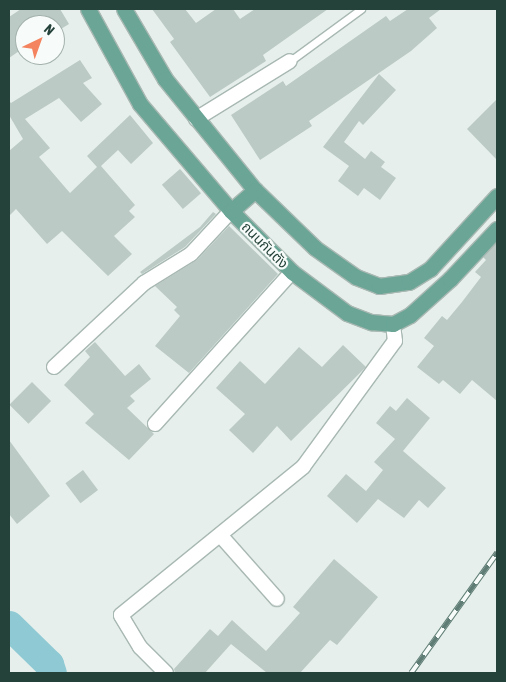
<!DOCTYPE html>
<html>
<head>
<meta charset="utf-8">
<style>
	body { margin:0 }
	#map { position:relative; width:506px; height:682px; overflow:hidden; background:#e6efeb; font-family:"Asap Condensed","Noto Sans Thai",sans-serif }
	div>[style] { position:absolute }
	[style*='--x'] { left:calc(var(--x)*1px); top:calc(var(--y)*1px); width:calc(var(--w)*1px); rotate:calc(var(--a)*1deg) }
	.river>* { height:29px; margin:-14.5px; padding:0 14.5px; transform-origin:14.5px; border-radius:14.5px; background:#8ec9d4 }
	.building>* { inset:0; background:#bbcac4; transform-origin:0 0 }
	.roads { filter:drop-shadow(1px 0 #a8b8b2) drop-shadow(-1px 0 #a8b8b2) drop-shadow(0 1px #a8b8b2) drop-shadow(0 -1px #a8b8b2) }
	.service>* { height:7px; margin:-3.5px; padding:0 3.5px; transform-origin:3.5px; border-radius:3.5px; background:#fff }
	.minor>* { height:14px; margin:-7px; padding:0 7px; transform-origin:7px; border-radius:7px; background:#fff }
	.primary>* { height:15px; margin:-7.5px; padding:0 7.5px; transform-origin:7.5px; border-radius:7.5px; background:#6aa596 }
	.rail>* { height:5.5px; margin-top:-2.75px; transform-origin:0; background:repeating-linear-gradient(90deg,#f7fbf9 0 11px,#5f7d75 0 22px); box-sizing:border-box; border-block:1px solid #5f7d75 }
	span { translate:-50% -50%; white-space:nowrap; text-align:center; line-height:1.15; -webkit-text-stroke:4.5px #f7fbf9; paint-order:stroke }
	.street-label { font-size:14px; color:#24423a }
	.frame { position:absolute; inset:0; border:10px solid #24423a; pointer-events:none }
	.north { position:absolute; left:15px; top:15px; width:50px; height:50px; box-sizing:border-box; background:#f7fbf9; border:1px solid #a3b1ad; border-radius:50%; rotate:42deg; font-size:14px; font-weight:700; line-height:20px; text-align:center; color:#24423a }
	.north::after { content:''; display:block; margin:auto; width:18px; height:22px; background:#f4845f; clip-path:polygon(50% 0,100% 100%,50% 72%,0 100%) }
</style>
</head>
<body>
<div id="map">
	<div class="river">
		<i style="--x:9;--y:625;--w:56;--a:44.3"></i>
		<i style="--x:49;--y:664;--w:9;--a:72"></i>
	</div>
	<div class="building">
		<i style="clip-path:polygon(21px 9px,60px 9px,69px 24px,56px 32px,55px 25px,25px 25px,25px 47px,9px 58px,9px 17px)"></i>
		<i style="clip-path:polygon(152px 9px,185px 9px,196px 23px,216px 9px,233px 9px,240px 19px,255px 9px,328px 9px,263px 55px,266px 61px,210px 97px,170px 42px,174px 39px)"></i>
		<i style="clip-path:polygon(408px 9px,441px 9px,429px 18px,437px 28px,411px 51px,309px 121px,312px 126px,260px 160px,231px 115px,283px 81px,286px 86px,386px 16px,390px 21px)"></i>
		<i style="clip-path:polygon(80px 60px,92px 78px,83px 83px,102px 104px,81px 122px,59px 98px,25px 119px,50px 148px,39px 157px,70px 193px,97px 167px,87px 156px,130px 115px,153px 143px,131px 164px,118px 150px,101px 166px,135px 205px,129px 211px,135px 217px,114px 236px,132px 254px,108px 276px,62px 231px,47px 244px,16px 209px,9px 216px,9px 151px,23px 139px,9px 115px,9px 101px,11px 103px)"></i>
		<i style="clip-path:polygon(379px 74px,396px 90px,363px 125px,359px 121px,344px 142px,365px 159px,371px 151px,385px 162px,381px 167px,396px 178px,380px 200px,364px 188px,358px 196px,338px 181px,349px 166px,323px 147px)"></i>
		<i style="clip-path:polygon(497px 99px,497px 160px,467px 129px)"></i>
		<i style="left:180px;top:169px;width:32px;height:24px;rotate:49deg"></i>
		<i style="clip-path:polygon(213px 212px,216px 214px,185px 247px,142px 274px,140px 272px,200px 227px)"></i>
		<i style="clip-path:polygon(229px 226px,278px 274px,189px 373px,155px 346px,180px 316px,174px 310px,177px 307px,155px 286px,197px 260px)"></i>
		<i style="clip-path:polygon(497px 242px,497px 401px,472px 380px,460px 394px,443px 380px,439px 384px,417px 367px,434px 346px,424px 338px,442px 316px,447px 320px,462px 302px,481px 277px,475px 272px,486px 260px,483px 257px)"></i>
		<i style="clip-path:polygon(95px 342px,125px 376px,139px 364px,151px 379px,130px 396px,135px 401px,127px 408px,154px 434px,129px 460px,85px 423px,94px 414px,64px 385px,90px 357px,85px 351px)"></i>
		<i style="clip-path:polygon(343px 345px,366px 367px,291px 441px,277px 426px,253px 453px,229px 430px,245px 414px,216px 388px,240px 361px,265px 384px,299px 347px,322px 367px)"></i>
		<i style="left:32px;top:382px;width:27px;height:32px;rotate:45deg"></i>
		<i style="clip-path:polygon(407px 398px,430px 418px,403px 451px,446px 488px,428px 508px,419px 500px,404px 518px,378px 499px,357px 523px,327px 496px,346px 474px,366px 491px,383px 470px,374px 462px,395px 439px,376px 423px,390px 406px,396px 411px)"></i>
		<i style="clip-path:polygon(9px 440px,50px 496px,17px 524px,9px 514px)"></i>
		<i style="left:83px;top:470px;width:25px;height:22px;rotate:53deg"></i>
		<i style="clip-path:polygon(334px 559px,378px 597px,337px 645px,330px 640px,300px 673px,267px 673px,231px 644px,205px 673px,175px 673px,174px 669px,210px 629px,218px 636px,232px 620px,266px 651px,300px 613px,293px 607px)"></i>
	</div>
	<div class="roads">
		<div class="service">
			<i style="--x:290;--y:61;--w:88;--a:-36.2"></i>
		</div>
		<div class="minor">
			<i style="--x:196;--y:119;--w:110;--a:-31.7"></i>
			<i style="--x:54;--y:367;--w:123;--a:-43"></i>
			<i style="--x:144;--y:283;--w:55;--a:-31.7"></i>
			<i style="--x:191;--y:254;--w:59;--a:-47.1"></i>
			<i style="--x:155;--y:424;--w:205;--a:-48"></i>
			<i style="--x:221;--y:536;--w:84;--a:48.4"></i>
			<i style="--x:166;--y:673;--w:37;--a:-135"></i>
			<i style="--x:140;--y:647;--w:37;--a:-121"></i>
			<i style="--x:121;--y:615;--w:235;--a:-39.1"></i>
			<i style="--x:303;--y:467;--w:156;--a:-53.9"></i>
			<i style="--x:395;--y:341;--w:17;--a:-97"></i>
		</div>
		<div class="primary">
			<i style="--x:88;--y:9;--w:108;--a:61.3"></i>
			<i style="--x:140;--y:104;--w:140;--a:49.6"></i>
			<i style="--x:231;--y:211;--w:86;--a:45"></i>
			<i style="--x:292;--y:272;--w:69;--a:36.7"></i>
			<i style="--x:347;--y:313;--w:26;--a:21"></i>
			<i style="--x:371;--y:322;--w:22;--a:5"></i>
			<i style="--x:393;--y:324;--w:19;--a:-28"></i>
			<i style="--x:410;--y:315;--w:54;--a:-42"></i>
			<i style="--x:450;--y:279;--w:69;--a:-46.8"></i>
			<i style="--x:124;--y:9;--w:81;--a:59.6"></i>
			<i style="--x:165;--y:79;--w:143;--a:51"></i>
			<i style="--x:255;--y:190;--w:83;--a:44"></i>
			<i style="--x:315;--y:248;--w:50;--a:35.3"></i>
			<i style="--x:356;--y:277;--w:25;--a:21"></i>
			<i style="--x:379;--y:286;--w:30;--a:-8"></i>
			<i style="--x:409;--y:282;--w:25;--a:-32"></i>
			<i style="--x:430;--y:269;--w:99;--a:-47.5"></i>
			<i style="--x:231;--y:211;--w:32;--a:-41"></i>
		</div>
	</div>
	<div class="rail">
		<i style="--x:411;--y:673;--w:148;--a:-54.4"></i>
	</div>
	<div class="street-label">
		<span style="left:265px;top:245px;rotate:45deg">ถนนกันตัง</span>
	</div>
	<div class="frame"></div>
	<div class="north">N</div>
</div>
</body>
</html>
